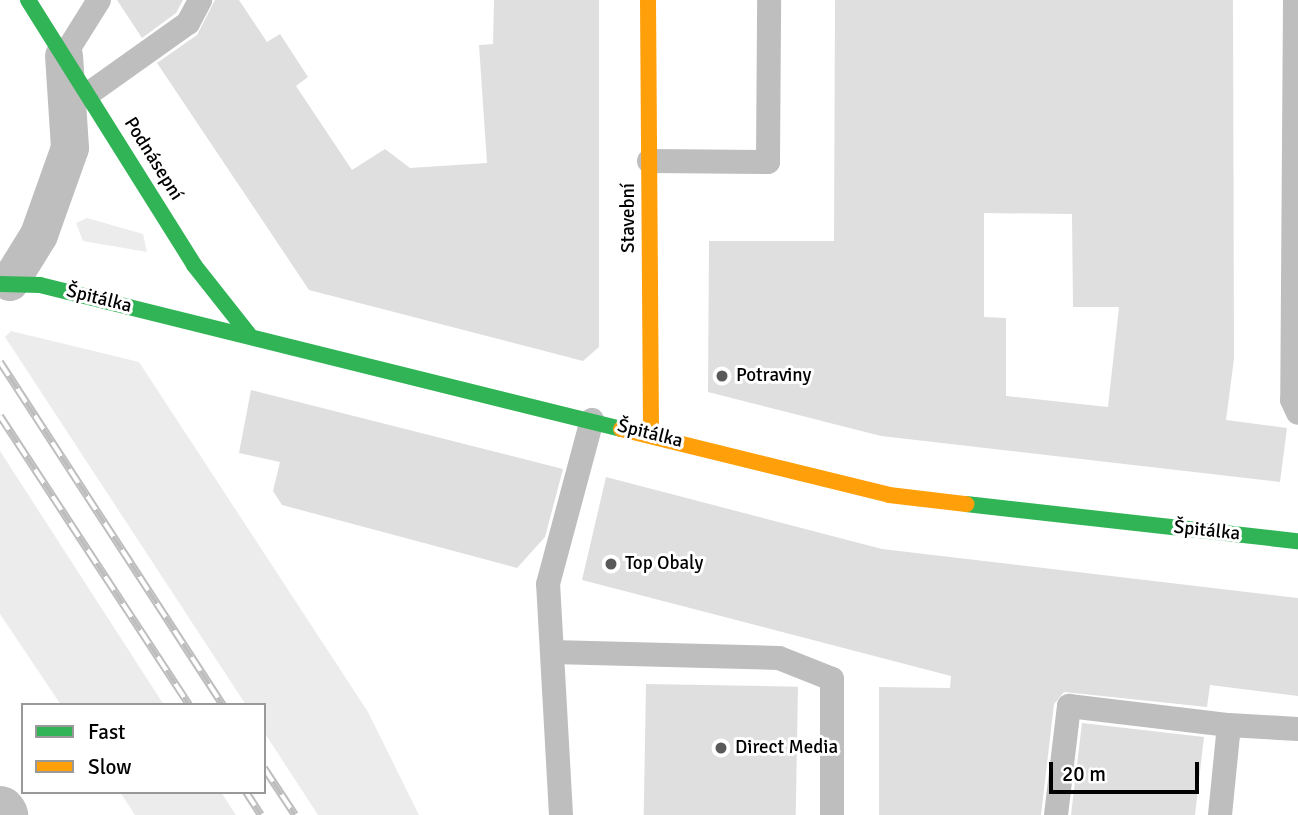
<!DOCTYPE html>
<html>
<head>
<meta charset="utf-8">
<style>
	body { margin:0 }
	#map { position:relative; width:1298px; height:815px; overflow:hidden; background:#fff; font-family:Signika,sans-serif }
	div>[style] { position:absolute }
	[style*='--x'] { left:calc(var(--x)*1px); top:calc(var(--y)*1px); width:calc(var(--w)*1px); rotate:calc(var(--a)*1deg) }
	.green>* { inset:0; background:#ececec }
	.canal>* { height:52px; margin:-26px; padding:0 26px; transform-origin:26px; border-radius:26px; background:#bfbfbf }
	.building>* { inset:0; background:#dfdfdf; transform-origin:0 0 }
	.lane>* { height:24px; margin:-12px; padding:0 12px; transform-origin:12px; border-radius:12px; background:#bebebe }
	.street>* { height:38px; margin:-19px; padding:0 19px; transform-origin:19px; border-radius:19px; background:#bebebe }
	.fast>* { height:16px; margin:-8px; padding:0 8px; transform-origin:8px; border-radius:8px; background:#30b455 }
	.slow>* { height:16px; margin:-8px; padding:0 8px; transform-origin:8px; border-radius:8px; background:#ff9f0a }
	.rail>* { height:8px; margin-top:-4px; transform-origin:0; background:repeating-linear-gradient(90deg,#fff 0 16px,#bebebe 0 32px); box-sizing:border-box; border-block:2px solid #bebebe }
	.dots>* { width:19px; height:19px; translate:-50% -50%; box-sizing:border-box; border:4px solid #fff; border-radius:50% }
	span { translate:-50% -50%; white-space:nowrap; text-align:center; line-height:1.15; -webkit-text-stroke:6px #fff; paint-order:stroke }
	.street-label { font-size:19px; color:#000 }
	.poi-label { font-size:19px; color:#000 }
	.left { translate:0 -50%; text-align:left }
	.legend { position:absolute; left:21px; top:703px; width:245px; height:91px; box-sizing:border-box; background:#fff; border:2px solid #999; margin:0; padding:9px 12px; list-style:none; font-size:21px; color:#000 }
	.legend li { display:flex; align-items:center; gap:14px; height:35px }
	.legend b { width:35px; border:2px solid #999 }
	.scale { position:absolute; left:1049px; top:762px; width:150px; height:32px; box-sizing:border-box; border:4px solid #000; border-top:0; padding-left:9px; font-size:21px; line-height:24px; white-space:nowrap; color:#000; -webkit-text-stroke:5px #fff; paint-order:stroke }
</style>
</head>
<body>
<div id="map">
	<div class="green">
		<i style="clip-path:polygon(87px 218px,143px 234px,147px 252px,83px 241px,76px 223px)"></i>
		<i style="clip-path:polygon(11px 331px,139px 362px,368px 712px,419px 815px,318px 815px,264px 732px,264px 705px,246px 705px,5px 337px)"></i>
		<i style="clip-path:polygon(0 451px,164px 705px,61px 705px,0 614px)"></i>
		<i style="clip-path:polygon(120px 792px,221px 792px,236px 815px,135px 815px)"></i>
	</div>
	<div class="canal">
		<i style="--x:0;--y:812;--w:4;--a:56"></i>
	</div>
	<div class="building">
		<i style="clip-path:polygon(117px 0,183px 0,176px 13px,142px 38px)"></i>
		<i style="clip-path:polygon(215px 0,239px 0,267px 42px,280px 34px,308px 77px,296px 86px,352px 170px,385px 149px,410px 168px,487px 163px,479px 45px,493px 44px,494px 0,599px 0,599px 347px,583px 361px,309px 290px,157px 63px,197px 35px)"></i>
		<i style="clip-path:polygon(evenodd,835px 0,1233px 0,1234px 359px,1226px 420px,1287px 428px,1280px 482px,881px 436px,708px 392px,709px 241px,834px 241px,835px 0,984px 213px,1072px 214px,1073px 307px,1119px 307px,1108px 407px,1006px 396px,1006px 318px,984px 317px,984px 213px)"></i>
		<i style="clip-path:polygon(251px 390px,563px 469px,545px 537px,517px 568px,282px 505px,273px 491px,280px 462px,239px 453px)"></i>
		<i style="clip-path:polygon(606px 477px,882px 549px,1298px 598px,1298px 696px,1210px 685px,1207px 707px,1064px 692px,1054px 704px,1041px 815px,879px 815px,879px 687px,950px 688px,951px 676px,582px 580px)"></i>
		<i style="left:646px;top:684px;width:152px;height:131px;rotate:1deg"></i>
		<i style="clip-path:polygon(1082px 723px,1204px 737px,1195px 815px,1071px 815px)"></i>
	</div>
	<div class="lane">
		<i style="--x:1295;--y:0;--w:400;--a:90.4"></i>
		<i style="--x:1292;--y:400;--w:14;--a:65"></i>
		<i style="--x:64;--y:56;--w:66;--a:-58"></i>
		<i style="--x:88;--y:94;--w:123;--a:-35.4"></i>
		<i style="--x:188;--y:23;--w:26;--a:-62"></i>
		<i style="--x:649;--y:161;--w:119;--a:0.5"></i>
		<i style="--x:768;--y:162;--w:162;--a:-89.6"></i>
		<i style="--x:552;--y:652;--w:227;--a:1.5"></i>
		<i style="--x:779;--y:658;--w:57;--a:21.6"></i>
		<i style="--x:832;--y:679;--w:136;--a:90"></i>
		<i style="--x:561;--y:815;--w:231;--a:-93.2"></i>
		<i style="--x:548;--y:584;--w:170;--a:-75"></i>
		<i style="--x:1056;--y:815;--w:110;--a:-83.2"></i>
		<i style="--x:1069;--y:706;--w:161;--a:6.8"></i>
		<i style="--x:1220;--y:815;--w:90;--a:-84.3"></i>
		<i style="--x:1229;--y:725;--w:69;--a:3.3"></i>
	</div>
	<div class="street">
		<i style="--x:10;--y:282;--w:55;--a:-58.3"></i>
		<i style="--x:39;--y:235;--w:92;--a:-70.4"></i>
		<i style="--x:70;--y:148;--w:92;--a:-93.7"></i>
	</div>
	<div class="fast">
		<i style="--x:28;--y:0;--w:313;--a:57.9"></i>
		<i style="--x:194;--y:265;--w:90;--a:51.7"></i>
		<i style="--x:0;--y:284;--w:40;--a:1.4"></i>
		<i style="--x:40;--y:285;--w:599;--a:13.92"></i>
		<i style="--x:966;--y:504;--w:334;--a:6.4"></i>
	</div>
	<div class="slow">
		<i style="--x:648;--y:0;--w:435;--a:89.6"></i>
		<i style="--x:621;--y:429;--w:276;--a:13.8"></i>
		<i style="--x:889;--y:495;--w:78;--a:6.7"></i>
	</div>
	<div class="rail">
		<i style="--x:0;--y:362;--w:409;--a:57"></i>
		<i style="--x:0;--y:416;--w:345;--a:56.8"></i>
		<i style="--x:264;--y:768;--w:56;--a:56.6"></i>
		<i style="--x:246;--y:792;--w:27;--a:57"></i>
	</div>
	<div class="dots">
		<i style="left:722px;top:376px;background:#595959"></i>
		<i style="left:611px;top:564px;background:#595959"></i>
		<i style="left:721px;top:748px;background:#595959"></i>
	</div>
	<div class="street-label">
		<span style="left:153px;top:159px;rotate:58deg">Podnásepní</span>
		<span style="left:629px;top:218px;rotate:-90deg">Stavební</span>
		<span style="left:99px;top:299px;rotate:14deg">Špitálka</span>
		<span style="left:650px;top:434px;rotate:14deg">Špitálka</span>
		<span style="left:1207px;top:531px;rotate:6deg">Špitálka</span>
	</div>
	<div class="poi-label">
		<span class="left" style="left:736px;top:376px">Potraviny</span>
		<span class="left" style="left:625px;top:564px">Top Obaly</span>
		<span class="left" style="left:735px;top:748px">Direct Media</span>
	</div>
	<ul class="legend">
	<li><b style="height:9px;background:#30b455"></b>Fast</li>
	<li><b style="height:9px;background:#ff9f0a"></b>Slow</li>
	</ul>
	<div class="scale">20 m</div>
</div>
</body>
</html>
